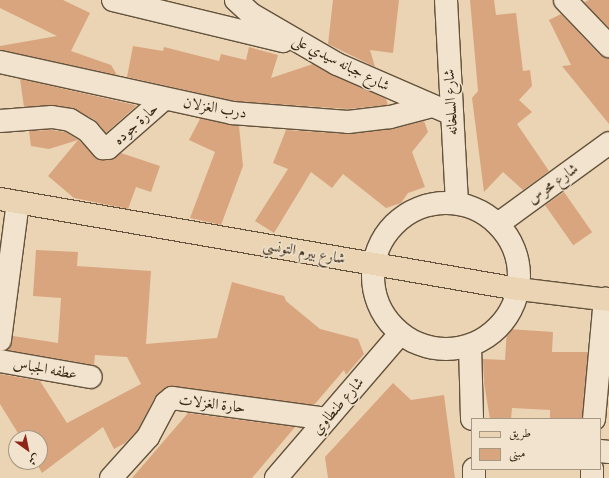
<!DOCTYPE html>
<html>
<head>
<meta charset="utf-8">
<style>
	body { margin:0 }
	#map { position:relative; width:609px; height:478px; overflow:hidden; background:#ead4b3; font-family:Alegreya,Amiri,serif }
	div>[style] { position:absolute }
	[style*='--x'] { left:calc(var(--x)*1px); top:calc(var(--y)*1px); width:calc(var(--w)*1px); rotate:calc(var(--a)*1deg) }
	.building>* { inset:0; background:#d9a57e; transform-origin:0 0 }
	.roads { filter:drop-shadow(1px 0 #64523c) drop-shadow(-1px 0 #64523c) drop-shadow(0 1px #64523c) drop-shadow(0 -1px #64523c) }
	.minor>* { height:22px; margin:-11px; padding:0 11px; transform-origin:11px; border-radius:11px; background:#f1e3ce }
	.minor>.ring { margin:-11px; padding:0; box-sizing:content-box; background:none; border:22px solid #f1e3ce; border-radius:50% }
	.major>* { height:22px; margin:-11px; padding:0 11px; transform-origin:11px; border-radius:11px; background:#ead4b3 }
	span { translate:-50% -50%; white-space:nowrap; text-align:center; line-height:1.15; -webkit-text-stroke:3px #f1e3ce; paint-order:stroke }
	.street-label { font-size:15px; color:#372715 }
	.legend { position:absolute; left:471px; top:418px; width:130px; height:52px; box-sizing:border-box; background:#f1e3ce; border:1px solid #a79884; margin:0; padding:5px 7px; list-style:none; font-size:12px; color:#372715 }
	.legend li { display:flex; align-items:center; gap:8px; height:20px }
	.legend b { width:20px; border:1px solid #a79884 }
	.north { position:absolute; left:8px; top:430px; width:40px; height:40px; box-sizing:border-box; background:#f1e3ce; border:1px solid #a79884; border-radius:50%; rotate:147deg; font-size:11px; font-weight:700; line-height:16px; text-align:center; color:#372715 }
	.north::after { content:''; display:block; margin:auto; width:14px; height:18px; background:#8f2418; clip-path:polygon(50% 0,100% 100%,50% 72%,0 100%) }
</style>
</head>
<body>
<div id="map">
	<div class="building">
		<i style="clip-path:polygon(0 0,63px 0,90px 13px,71px 51px,111px 65px,117px 75px,0 50px,0 46px,57px 36px,0 8px)"></i>
		<i style="clip-path:polygon(333px 0,399px 0,393px 53px,370px 50px,375px 67px,328px 44px)"></i>
		<i style="clip-path:polygon(470px 0,494px 0,496px 15px,516px 13px,523px 71px,530px 70px,532px 86px,519px 100px,532px 112px,517px 124px,549px 171px,523px 190px,503px 172px,484px 192px,472px 98px,478px 91px)"></i>
		<i style="clip-path:polygon(589px 0,609px 0,609px 28px,584px 2px)"></i>
		<i style="clip-path:polygon(561px 14px,600px 55px,609px 58px,609px 124px,562px 66px,571px 65px,549px 20px)"></i>
		<i style="clip-path:polygon(133px 46px,163px 51px,164px 47px,219px 61px,221px 54px,246px 60px,249px 47px,278px 55px,271px 78px,313px 64px,386px 99px,388px 105px,348px 109px,234px 101px,127px 77px)"></i>
		<i style="clip-path:polygon(20px 79px,135px 105px,136px 106px,106px 133px,95px 120px,72px 108px,51px 105px,24px 107px)"></i>
		<i style="clip-path:polygon(198px 118px,239px 126px,243px 166px,221px 225px,190px 218px,215px 152px,189px 140px,200px 119px)"></i>
		<i style="clip-path:polygon(424px 121px,428px 132px,412px 152px,425px 187px,408px 193px,401px 203px,386px 208px,343px 174px,332px 188px,311px 172px,274px 233px,255px 221px,288px 169px,273px 163px,286px 130px,349px 134px,392px 129px)"></i>
		<i style="clip-path:polygon(51px 130px,66px 132px,80px 141px,98px 159px,109px 160px,121px 153px,160px 166px,151px 192px,136px 187px,128px 209px,74px 198px,48px 176px,78px 140px,49px 149px,31px 146px,29px 131px)"></i>
		<i style="left:564px;top:192px;width:49px;height:23px;rotate:55deg"></i>
		<i style="clip-path:polygon(36px 250px,78px 252px,77px 266px,151px 271px,146px 344px,217px 338px,232px 282px,284px 296px,286px 301px,320px 329px,358px 339px,364px 354px,346px 375px,344px 370px,314px 405px,168px 386px,155px 397px,138px 430px,125px 443px,114px 449px,103px 427px,42px 473px,36px 462px,40px 462px,40px 438px,21px 438px,0 404px,0 374px,40px 381px,67px 423px,141px 384px,127px 357px,95px 355px,94px 365px,7px 350px,13px 336px,58px 343px,61px 298px,33px 296px)"></i>
		<i style="clip-path:polygon(507px 329px,553px 332px,552px 352px,588px 352px,582px 419px,550px 419px,550px 410px,512px 408px,511px 419px,490px 419px,484px 383px,483px 359px,505px 360px)"></i>
		<i style="clip-path:polygon(393px 383px,411px 400px,444px 395px,455px 478px,328px 478px,325px 457px)"></i>
		<i style="clip-path:polygon(188px 413px,295px 427px,252px 478px,132px 478px)"></i>
	</div>
	<div class="roads">
		<div class="minor">
			<i style="--x:113;--y:0;--w:175;--a:13.6"></i>
			<i style="--x:236;--y:0;--w:21;--a:43"></i>
			<i style="--x:251;--y:14;--w:99;--a:30.2"></i>
			<i style="--x:337;--y:64;--w:125;--a:23.5"></i>
			<i style="--x:446;--y:0;--w:203;--a:86.9"></i>
			<i style="--x:565;--y:0;--w:64;--a:46.3"></i>
			<i style="--x:0;--y:62;--w:238;--a:12.4"></i>
			<i style="--x:232;--y:113;--w:116;--a:4.4"></i>
			<i style="--x:348;--y:122;--w:42;--a:-6.8"></i>
			<i style="--x:390;--y:117;--w:43;--a:-14.7"></i>
			<i style="--x:0;--y:121;--w:52;--a:-4.4"></i>
			<i style="--x:52;--y:117;--w:18;--a:9"></i>
			<i style="--x:70;--y:120;--w:21;--a:31"></i>
			<i style="--x:88;--y:131;--w:23;--a:49"></i>
			<i style="--x:103;--y:148;--w:5;--a:0"></i>
			<i style="--x:108;--y:148;--w:74;--a:-41.2"></i>
			<i class="ring" style="left:373px;top:203px;width:124px;height:124px"></i>
			<i style="--x:498;--y:224;--w:137;--a:-36.1"></i>
			<i style="--x:0;--y:340;--w:139;--a:-82.6"></i>
			<i style="--x:470;--y:346;--w:73;--a:88.4"></i>
			<i style="--x:0;--y:361;--w:92;--a:10"></i>
			<i style="--x:594;--y:419;--w:121;--a:-84.8"></i>
			<i style="--x:600;--y:451;--w:9;--a:6"></i>
			<i style="--x:474;--y:469;--w:9;--a:90"></i>
			<i style="--x:592;--y:469;--w:9;--a:90"></i>
			<i style="--x:111;--y:478;--w:55;--a:-47.9"></i>
			<i style="--x:148;--y:437;--w:38;--a:-62"></i>
			<i style="--x:166;--y:403;--w:8;--a:-40"></i>
			<i style="--x:172;--y:398;--w:156;--a:7.7"></i>
			<i style="--x:276;--y:478;--w:190;--a:-49.3"></i>
		</div>
		<div class="major">
			<i style="--x:0;--y:199;--w:526;--a:9.86"></i>
			<i style="--x:518;--y:289;--w:92;--a:6.9"></i>
		</div>
	</div>
	<div class="street-label">
		<span style="left:341px;top:63px;rotate:27deg">شارع جبانه سيدي على</span>
		<span style="left:451px;top:102px;rotate:-93deg">شارع السلخانه</span>
		<span style="left:215px;top:108px;rotate:10deg">درب الغزلان</span>
		<span style="left:136px;top:124px;rotate:-42deg">حارة جوده</span>
		<span style="left:553px;top:184px;rotate:-36deg">شارع محرس</span>
		<span style="left:304px;top:252px;rotate:10deg">شارع بيرم التونسي</span>
		<span style="left:45px;top:369px;rotate:10deg">عطفه الجباس</span>
		<span style="left:212px;top:404px;rotate:7deg">حارة الغزلات</span>
		<span style="left:338px;top:406px;rotate:-49deg">شارع طنطاوي</span>
	</div>
	<ul class="legend">
	<li><b style="height:5px;background:#ead4b3"></b>طريق</li>
	<li><b style="height:11px;background:#d9a57e"></b>مبنى</li>
	</ul>
	<div class="north">ش</div>
</div>
</body>
</html>
